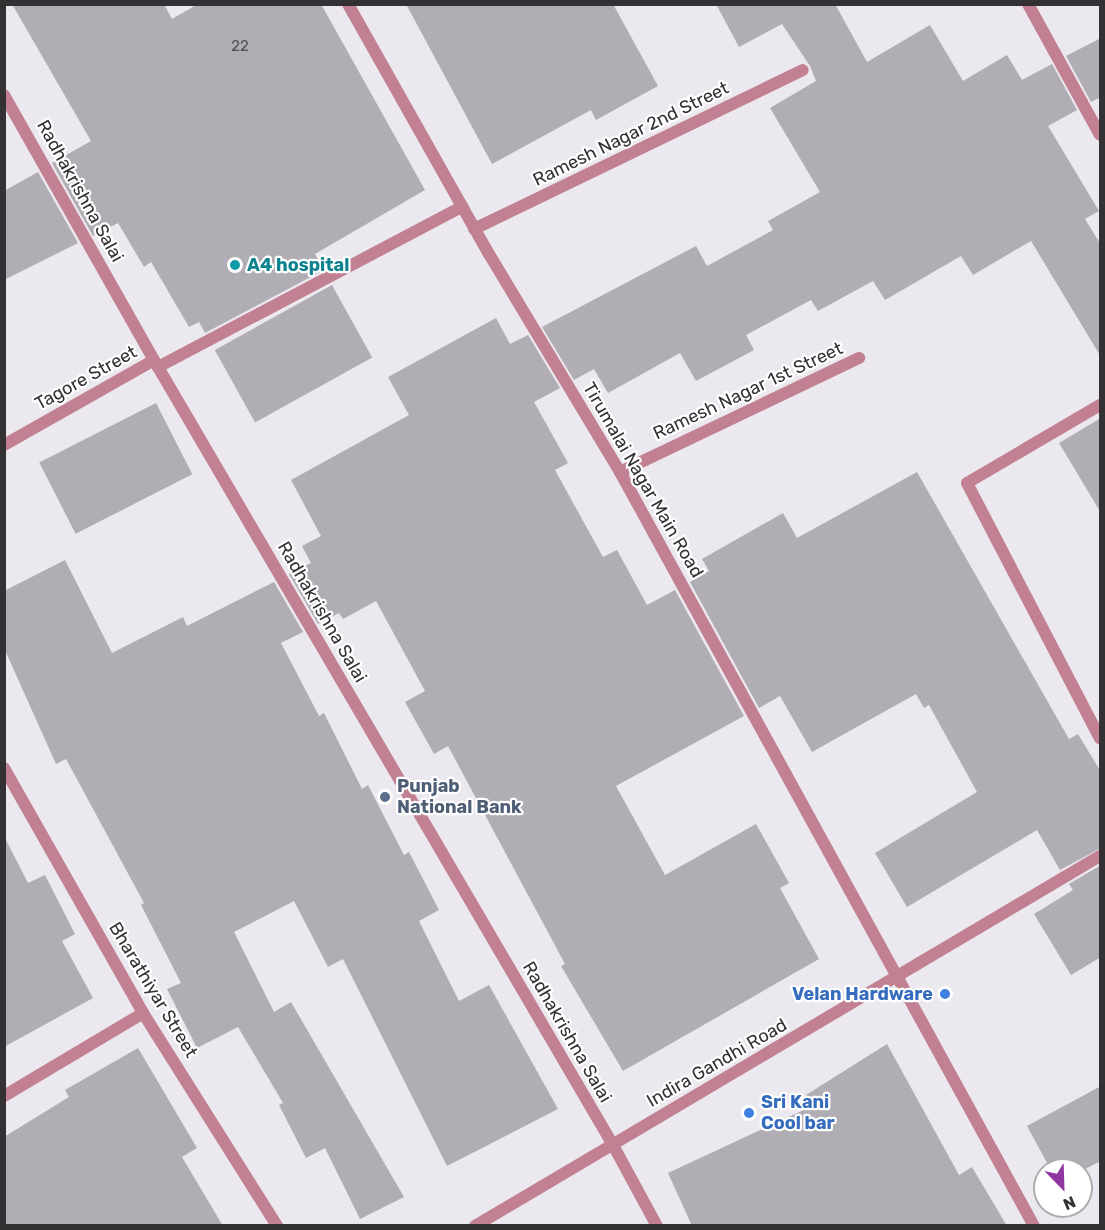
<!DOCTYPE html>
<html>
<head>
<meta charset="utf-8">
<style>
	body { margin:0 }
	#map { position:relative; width:1105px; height:1230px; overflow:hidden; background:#ece8ef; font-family:Rubik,sans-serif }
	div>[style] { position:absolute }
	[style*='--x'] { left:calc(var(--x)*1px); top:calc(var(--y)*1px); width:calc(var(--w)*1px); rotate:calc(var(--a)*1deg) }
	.building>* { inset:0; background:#b1adb4; transform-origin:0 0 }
	.minor>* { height:12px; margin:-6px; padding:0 6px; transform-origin:6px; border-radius:6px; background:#c18192 }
	.tertiary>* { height:12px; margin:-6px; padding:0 6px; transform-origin:6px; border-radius:6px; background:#c18192 }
	.dots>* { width:16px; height:16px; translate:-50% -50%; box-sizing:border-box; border:3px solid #fff; border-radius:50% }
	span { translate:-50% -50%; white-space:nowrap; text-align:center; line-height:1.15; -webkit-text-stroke:4.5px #fff; paint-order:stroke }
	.number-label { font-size:15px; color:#525054 }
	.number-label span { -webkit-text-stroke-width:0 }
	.street-label { font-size:18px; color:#333134 }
	.culture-label { font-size:18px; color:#0d838f; font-weight:700 }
	.left { translate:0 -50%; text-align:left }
	.service-label { font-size:18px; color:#4e5e75; font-weight:700 }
	.shop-label { font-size:18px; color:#366cbe; font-weight:700 }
	.right { translate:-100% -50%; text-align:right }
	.frame { position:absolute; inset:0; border:6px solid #333134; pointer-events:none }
	.north { position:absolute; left:1033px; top:1158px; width:60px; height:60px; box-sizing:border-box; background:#fff; border:2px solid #adadae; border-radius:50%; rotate:157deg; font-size:16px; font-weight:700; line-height:24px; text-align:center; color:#333134 }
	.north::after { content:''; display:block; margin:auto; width:21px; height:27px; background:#9037a3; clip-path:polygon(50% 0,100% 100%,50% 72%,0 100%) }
</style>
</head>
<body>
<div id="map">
	<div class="building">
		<i style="clip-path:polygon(12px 4px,164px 4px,172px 19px,198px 4px,321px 4px,425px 190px,315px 254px,324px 270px,205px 333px,199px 322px,189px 327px,151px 262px,144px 267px,118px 223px,93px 236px,52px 163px,91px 141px)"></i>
		<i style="clip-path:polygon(406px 4px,613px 4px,658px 86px,596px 120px,591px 110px,492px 164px)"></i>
		<i style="clip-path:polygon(716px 4px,835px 4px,867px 62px,930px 25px,963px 81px,1007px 55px,1022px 80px,1052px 64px,1077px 110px,1048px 126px,1099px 211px,1085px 219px,1101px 245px,1101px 357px,1031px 241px,973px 275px,961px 256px,885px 300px,873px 281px,818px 311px,811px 300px,746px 335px,754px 350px,696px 381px,680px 353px,608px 393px,594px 369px,574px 380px,542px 327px,696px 246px,707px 266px,773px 230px,768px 221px,820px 192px,770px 108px,816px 81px,810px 66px,782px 24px,739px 47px)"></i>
		<i style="clip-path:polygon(1101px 38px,1101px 97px,1091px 102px,1066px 56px)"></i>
		<i style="clip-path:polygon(38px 172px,78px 243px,4px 280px,4px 191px)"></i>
		<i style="left:332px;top:285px;width:83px;height:134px;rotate:61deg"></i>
		<i style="clip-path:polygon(496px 318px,510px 344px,528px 335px,560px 388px,534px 402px,568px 463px,555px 470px,603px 557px,617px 550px,647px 605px,675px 590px,744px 716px,616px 786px,665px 875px,756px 824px,789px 883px,780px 888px,819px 959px,623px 1071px,561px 966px,565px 964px,448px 746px,434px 754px,405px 702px,425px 691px,376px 601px,343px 619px,339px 613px,318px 624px,289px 574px,311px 563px,302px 546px,321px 536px,291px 480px,409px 415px,388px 377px)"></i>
		<i style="left:156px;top:403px;width:80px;height:131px;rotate:63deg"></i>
		<i style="clip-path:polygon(1101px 418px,1101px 513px,1059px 443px)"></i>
		<i style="clip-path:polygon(917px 472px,1069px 739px,1078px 734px,1101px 772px,1101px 848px,1060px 870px,1037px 830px,907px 907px,875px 853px,977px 792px,929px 705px,924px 708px,916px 694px,812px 752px,780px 696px,759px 708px,690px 582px,709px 571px,702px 559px,783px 513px,797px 538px)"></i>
		<i style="clip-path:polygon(65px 560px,112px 653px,183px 617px,187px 626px,274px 582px,303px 632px,281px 643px,319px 716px,324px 713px,362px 789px,368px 785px,404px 855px,409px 852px,439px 910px,419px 921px,459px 1001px,489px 985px,558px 1109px,447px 1166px,343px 959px,328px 967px,294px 901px,234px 932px,274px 1012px,291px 1002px,404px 1197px,360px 1219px,325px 1148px,306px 1158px,279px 1105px,283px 1103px,238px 1027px,197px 1048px,167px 989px,181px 983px,141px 905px,144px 903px,66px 759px,56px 764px,4px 648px,4px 591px)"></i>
		<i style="clip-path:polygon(4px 836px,28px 883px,45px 875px,75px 934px,62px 941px,93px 998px,4px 1047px)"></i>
		<i style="clip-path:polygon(1101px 865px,1101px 957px,1071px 975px,1034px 914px,1073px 890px,1069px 884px)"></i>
		<i style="clip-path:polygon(887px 1044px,959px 1175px,972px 1167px,1007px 1226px,692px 1226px,668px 1173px,812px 1106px,806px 1095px)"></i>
		<i style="clip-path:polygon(138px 1048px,197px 1148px,182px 1157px,223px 1226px,4px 1226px,4px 1137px,69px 1097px,65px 1090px)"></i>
		<i style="clip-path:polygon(1101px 1086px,1101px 1161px,1083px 1170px,1051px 1170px,1027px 1126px)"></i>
	</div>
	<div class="minor">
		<i style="--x:348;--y:4;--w:287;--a:60.6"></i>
		<i style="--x:489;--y:254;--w:254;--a:59"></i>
		<i style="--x:620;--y:472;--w:860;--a:61.23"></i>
		<i style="--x:1028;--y:4;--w:149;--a:61.2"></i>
		<i style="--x:474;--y:229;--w:365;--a:-25.8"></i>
		<i style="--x:158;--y:367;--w:344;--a:-27.8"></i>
		<i style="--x:1100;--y:405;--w:154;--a:149.6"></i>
		<i style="--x:967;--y:483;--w:288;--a:62.5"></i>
		<i style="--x:4;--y:445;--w:172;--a:-29.5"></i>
		<i style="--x:620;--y:472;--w:265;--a:-25.5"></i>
		<i style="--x:4;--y:768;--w:282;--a:60.4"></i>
		<i style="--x:143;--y:1013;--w:252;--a:57.8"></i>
		<i style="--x:4;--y:1096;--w:162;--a:-30.8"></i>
		<i style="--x:613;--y:1145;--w:92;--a:61.5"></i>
	</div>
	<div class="tertiary">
		<i style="--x:4;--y:95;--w:313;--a:60.5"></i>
		<i style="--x:158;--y:367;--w:901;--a:59.68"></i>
		<i style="--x:475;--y:1226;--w:726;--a:-30.63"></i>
	</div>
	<div class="dots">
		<i style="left:235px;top:265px;background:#0f9aa8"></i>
		<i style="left:385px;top:797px;background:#5c6f8a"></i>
		<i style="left:945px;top:994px;background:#3f7fe0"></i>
		<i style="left:749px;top:1113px;background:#3f7fe0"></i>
	</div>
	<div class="number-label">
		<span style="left:240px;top:47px">22</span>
	</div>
	<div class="street-label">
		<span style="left:631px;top:134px;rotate:-26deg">Ramesh Nagar 2nd Street</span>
		<span style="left:80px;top:191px;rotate:61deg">Radhakrishna Salai</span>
		<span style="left:86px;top:378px;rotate:-29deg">Tagore Street</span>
		<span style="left:748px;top:391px;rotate:-25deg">Ramesh Nagar 1st Street</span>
		<span style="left:643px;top:480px;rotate:60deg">Tirumalai Nagar Main Road</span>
		<span style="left:322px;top:612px;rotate:60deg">Radhakrishna Salai</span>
		<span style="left:153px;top:990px;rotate:59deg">Bharathiyar Street</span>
		<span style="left:567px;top:1032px;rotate:60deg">Radhakrishna Salai</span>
		<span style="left:717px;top:1063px;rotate:-30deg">Indira Gandhi Road</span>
	</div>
	<div class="culture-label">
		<span class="left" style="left:247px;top:265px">A4 hospital</span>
	</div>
	<div class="service-label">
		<span class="left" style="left:397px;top:797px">Punjab<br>National Bank</span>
	</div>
	<div class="shop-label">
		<span class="right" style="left:933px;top:994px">Velan Hardware</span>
		<span class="left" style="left:761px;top:1113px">Sri Kani<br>Cool bar</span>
	</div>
	<div class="frame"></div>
	<div class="north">N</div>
</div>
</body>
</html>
